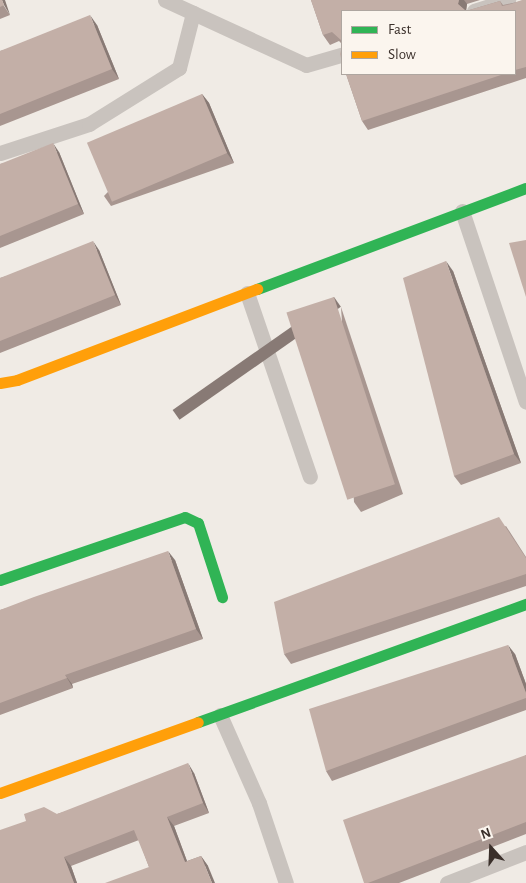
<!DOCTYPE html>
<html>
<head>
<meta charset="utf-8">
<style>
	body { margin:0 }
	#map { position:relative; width:526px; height:883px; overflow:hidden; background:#f0ebe5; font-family:"Alegreya Sans",sans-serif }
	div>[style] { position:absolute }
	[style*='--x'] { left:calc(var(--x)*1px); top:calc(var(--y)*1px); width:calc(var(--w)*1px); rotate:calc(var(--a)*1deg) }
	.street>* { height:15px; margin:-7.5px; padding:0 7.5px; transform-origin:7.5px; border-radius:7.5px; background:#c9c3be }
	.fast>* { height:11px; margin:-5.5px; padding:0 5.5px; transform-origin:5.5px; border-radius:5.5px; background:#30b455 }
	.slow>* { height:11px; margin:-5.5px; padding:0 5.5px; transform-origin:5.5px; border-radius:5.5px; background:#ff9f0a }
	.wall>* { inset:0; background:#a89690 }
	.shaded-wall>* { inset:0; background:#887a75; transform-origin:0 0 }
	.building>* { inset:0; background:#c3afa7; transform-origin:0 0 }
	span { translate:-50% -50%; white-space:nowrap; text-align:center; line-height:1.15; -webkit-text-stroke:4px #fbf5ee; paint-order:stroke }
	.legend { position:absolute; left:341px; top:10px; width:175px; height:65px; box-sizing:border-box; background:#fbf5ee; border:1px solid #aea6a0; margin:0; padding:6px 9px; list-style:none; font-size:15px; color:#3b302b }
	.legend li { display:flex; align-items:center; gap:10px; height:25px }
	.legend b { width:25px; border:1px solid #aea6a0 }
	.north { position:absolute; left:466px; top:823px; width:50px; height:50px; -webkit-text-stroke:4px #fbf5ee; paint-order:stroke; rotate:340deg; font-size:14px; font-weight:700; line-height:20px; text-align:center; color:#3b302b }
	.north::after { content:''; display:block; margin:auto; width:18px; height:22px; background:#3b302b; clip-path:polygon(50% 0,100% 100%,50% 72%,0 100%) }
</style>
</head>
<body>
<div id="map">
	<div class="street">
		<i style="--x:165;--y:0;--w:155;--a:24.7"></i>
		<i style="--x:306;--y:65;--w:37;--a:-16"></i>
		<i style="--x:474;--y:11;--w:36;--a:-18"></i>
		<i style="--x:0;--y:153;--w:94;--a:-18"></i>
		<i style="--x:89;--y:124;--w:106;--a:-31.9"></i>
		<i style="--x:179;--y:68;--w:57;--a:-75.7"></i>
		<i style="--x:462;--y:211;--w:201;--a:71.5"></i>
		<i style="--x:247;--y:293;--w:194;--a:71.1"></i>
		<i style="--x:220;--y:715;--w:96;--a:66.1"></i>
		<i style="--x:259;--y:803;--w:84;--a:71.4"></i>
		<i style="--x:447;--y:883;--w:85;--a:-21.4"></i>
	</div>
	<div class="fast">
		<i style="--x:257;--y:289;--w:287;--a:-20.6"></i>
		<i style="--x:0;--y:580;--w:195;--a:-18.8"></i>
		<i style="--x:185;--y:517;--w:14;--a:25"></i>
		<i style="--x:198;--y:523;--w:78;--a:72"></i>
		<i style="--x:198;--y:722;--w:349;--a:-19.8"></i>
	</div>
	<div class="slow">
		<i style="--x:0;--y:383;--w:17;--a:-10"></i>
		<i style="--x:17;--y:380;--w:257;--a:-20.8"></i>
		<i style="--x:0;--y:793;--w:210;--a:-19.7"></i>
	</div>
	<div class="wall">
		<i style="clip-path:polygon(0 0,10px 15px,0 19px)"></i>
		<i style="clip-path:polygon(311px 0,480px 0,467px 4px,466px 11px,500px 1px,503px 5px,526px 0,526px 78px,368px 130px,362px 121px,346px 74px,515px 74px,515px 11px,342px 11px,342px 44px,339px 41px,330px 45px,323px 35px)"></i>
		<i style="clip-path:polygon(97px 25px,119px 79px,0 126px,0 51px)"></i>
		<i style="clip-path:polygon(202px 94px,209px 103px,234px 163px,111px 206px,104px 196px)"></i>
		<i style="clip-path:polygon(59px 152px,84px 214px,0 248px,0 164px)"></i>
		<i style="clip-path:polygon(99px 250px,121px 305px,0 353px,0 278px)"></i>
		<i style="clip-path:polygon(453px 271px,521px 463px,461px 485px,454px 476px)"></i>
		<i style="clip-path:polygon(341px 307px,403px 494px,361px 512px,354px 502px)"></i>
		<i style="clip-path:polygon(506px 526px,526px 557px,526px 586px,291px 664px,284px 654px)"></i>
		<i style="clip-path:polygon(175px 560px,203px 639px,72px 684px,73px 688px,0 715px,0 610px)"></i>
		<i style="clip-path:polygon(515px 654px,526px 684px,526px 710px,332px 781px,326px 771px)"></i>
		<i style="clip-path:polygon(526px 755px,526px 834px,399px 883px,364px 883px)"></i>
		<i style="clip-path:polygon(194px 773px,209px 813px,174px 826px,187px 861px,201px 856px,208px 866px,149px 867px,139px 840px,71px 866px,77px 883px,0 883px,57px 814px)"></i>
	</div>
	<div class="shaded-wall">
		<i style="clip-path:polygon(2px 0,5px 0,10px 15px,4px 5px)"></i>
		<i style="clip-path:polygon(459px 0,464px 0,467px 4px,466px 11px,458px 4px)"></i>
		<i style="clip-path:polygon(90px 15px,97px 25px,119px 79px,112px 69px)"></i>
		<i style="clip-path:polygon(202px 94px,209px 103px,234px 163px,227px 153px)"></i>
		<i style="clip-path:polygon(53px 143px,59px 152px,84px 214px,78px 204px)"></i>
		<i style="clip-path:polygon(93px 241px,99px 250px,121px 305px,115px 295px)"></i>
		<i style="clip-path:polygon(446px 261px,453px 271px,521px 463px,514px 454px)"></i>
		<i style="left:334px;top:297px;width:12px;height:197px;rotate:55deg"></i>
		<i style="clip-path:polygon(168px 551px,175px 560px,203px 639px,196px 629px)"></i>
		<i style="clip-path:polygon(508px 645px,515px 654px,526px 684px,526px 693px)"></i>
		<i style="clip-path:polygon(65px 675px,72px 684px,73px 688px,67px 678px)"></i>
		<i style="clip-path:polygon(188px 763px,194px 773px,209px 813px,203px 803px)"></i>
		<i style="clip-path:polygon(167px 817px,174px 826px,191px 872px,185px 862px)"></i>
		<i style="clip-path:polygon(201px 856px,208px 866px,215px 883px,212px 883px)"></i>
		<i style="clip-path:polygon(64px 857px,71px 866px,77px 883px,74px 883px)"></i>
	</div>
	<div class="building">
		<i style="clip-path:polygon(0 0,2px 0,4px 5px,0 7px)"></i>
		<i style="clip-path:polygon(311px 0,459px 0,458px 4px,466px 11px,500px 1px,502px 6px,511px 4px,522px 0,526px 0,526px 67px,515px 70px,515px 11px,342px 11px,342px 41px,332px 32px,323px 35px)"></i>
		<i style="clip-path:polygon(90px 15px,112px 69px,0 114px,0 51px)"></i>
		<i style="clip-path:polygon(342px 47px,342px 62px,340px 54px)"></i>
		<i style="clip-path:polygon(346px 74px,504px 74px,362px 121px)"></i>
		<i style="left:202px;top:94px;width:64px;height:125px;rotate:67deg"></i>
		<i style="clip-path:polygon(53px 143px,78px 204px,0 236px,0 164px)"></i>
		<i style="clip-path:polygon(526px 240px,526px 297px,509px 243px)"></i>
		<i style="clip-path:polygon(93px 241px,115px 295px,0 341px,0 278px)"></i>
		<i style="clip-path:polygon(446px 261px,514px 454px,454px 476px,403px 278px)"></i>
		<i style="left:334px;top:297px;width:197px;height:50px;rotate:72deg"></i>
		<i style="clip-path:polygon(499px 517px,526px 558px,526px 574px,284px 654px,274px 602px)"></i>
		<i style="clip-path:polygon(168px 551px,196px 629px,65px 675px,67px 678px,0 703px,0 610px,34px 597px)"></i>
		<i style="clip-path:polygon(508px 645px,526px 693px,526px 698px,326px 771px,309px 709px)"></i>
		<i style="clip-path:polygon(526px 755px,526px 822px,368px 883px,364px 883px,343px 820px)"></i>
		<i style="clip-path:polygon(188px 763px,203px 803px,167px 817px,185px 862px,201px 856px,212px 883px,105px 883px,149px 867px,134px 830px,64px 857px,74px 883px,0 883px,0 830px,26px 821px,24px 814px,44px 807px,57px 814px)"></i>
	</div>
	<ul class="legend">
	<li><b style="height:6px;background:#30b455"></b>Fast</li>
	<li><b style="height:6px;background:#ff9f0a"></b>Slow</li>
	</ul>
	<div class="north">N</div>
</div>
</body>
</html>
